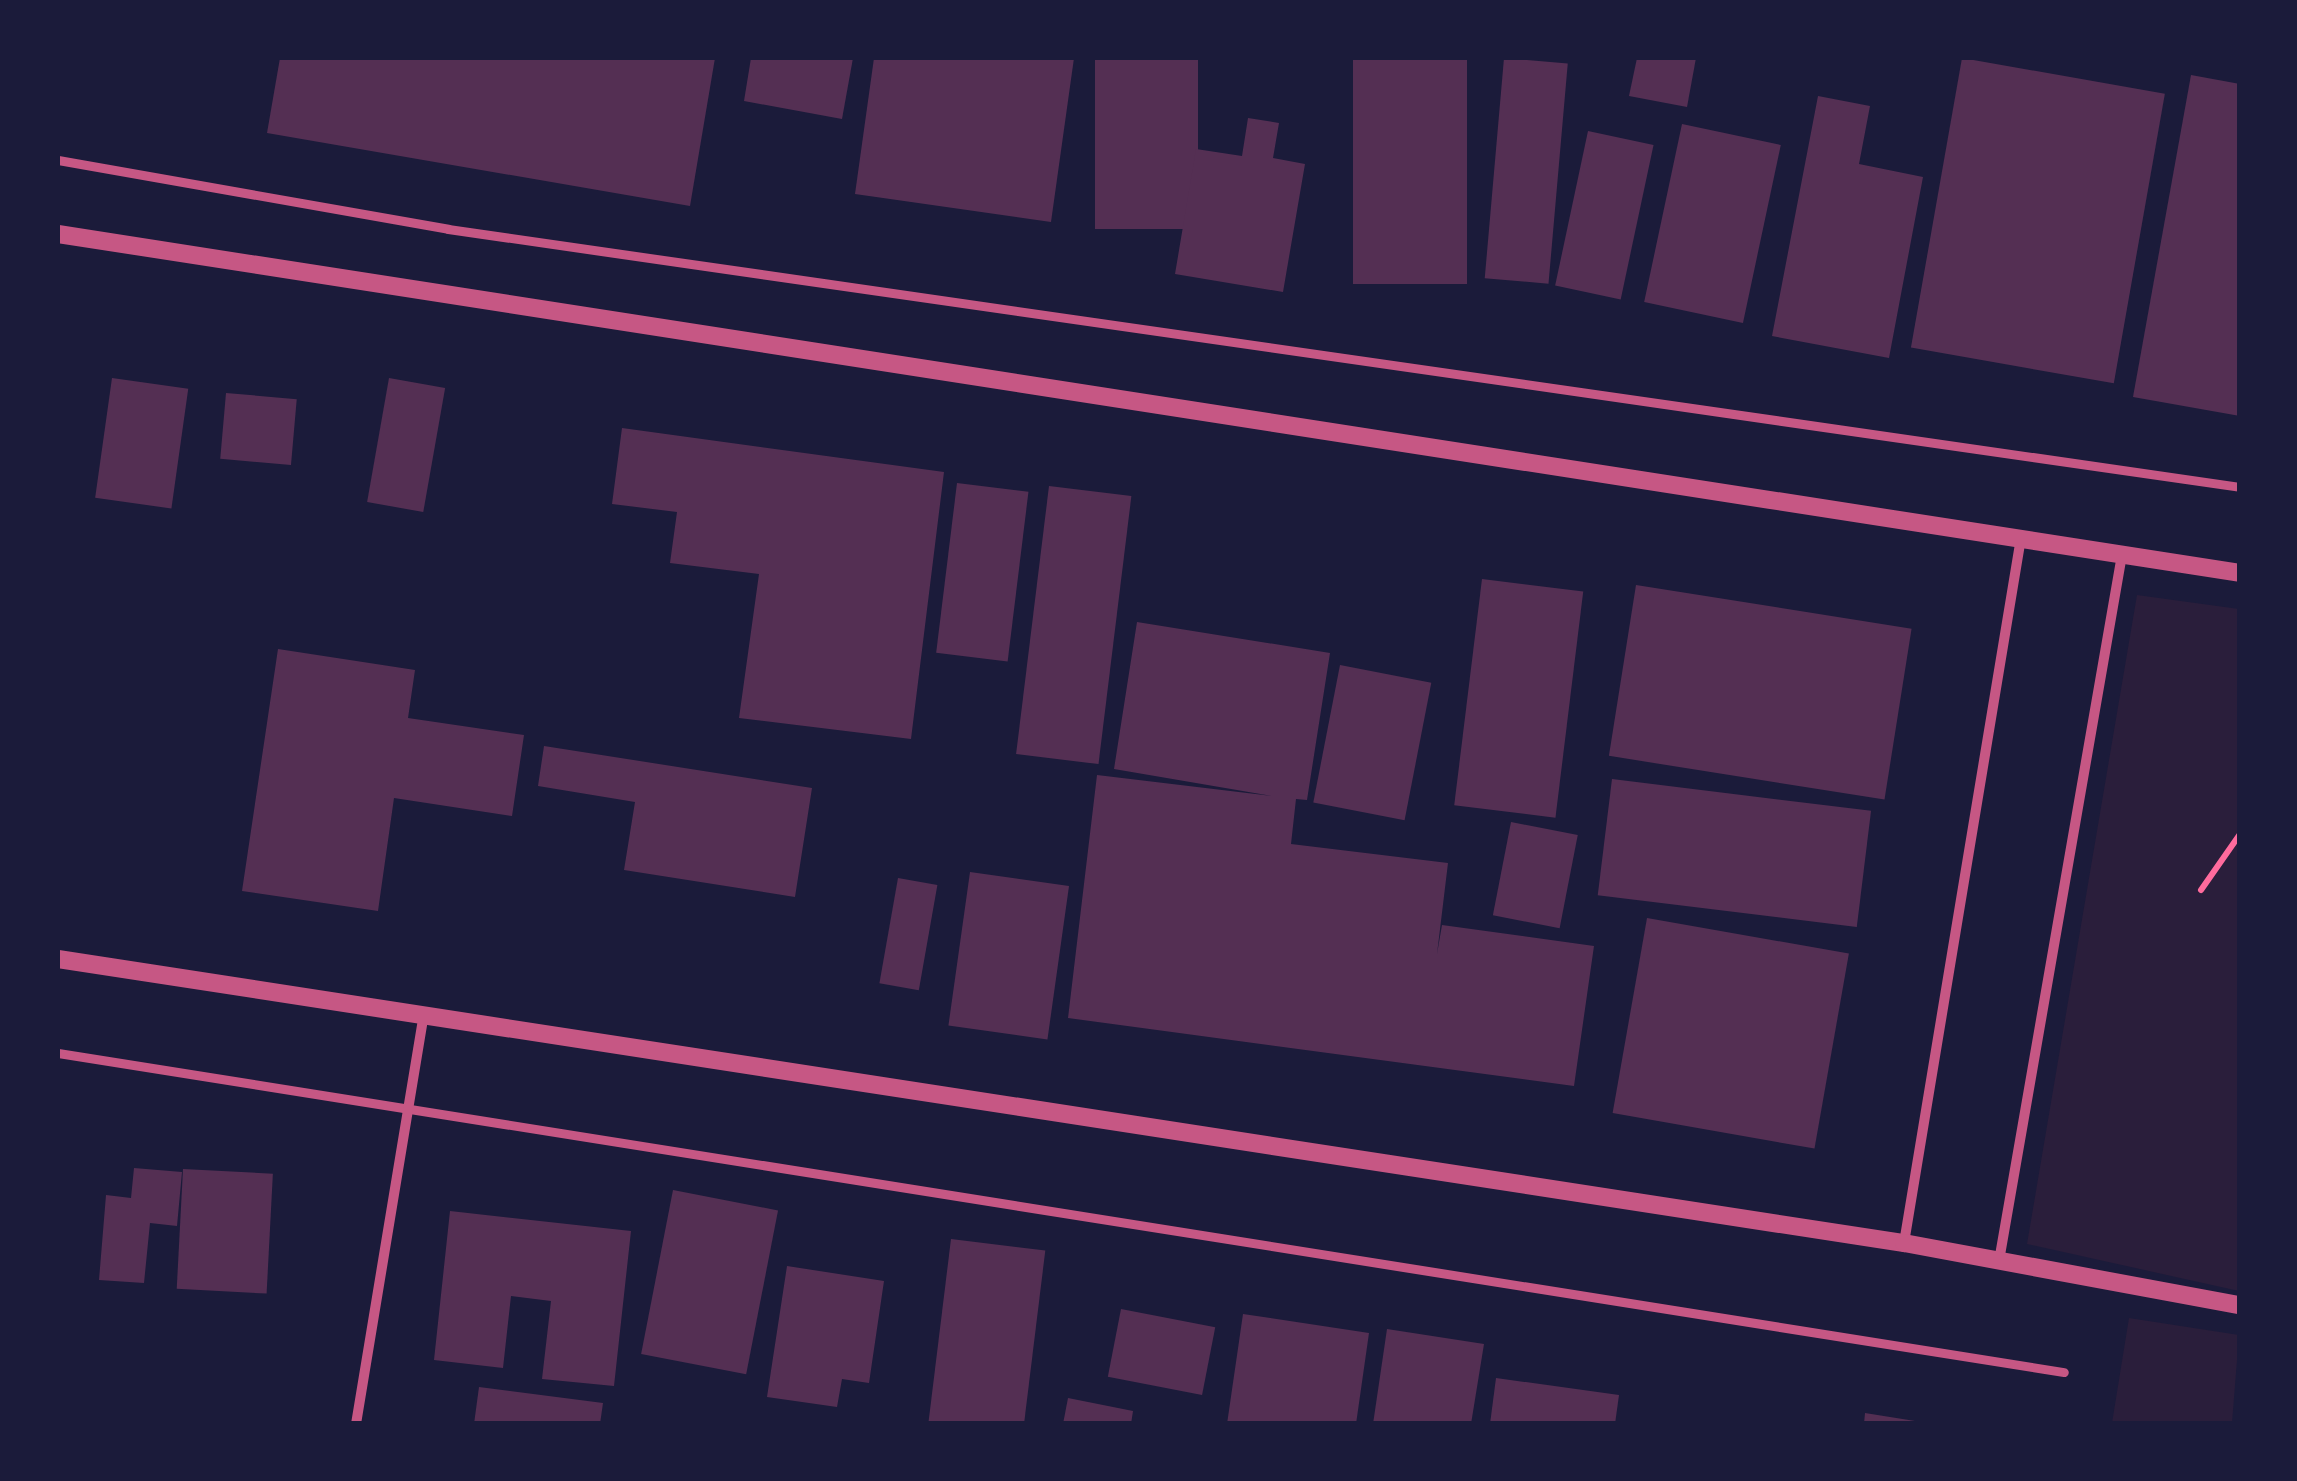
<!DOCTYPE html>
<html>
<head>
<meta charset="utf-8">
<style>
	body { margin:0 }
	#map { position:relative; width:2297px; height:1481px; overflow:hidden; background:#1b1b3a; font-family:Roboto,sans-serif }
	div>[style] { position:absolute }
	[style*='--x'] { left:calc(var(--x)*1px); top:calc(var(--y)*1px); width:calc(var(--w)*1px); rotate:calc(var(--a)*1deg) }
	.green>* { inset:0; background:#2a1e3b }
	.building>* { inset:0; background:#542f53; transform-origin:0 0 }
	.path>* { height:6px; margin:-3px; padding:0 3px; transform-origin:3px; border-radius:3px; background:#ff6b9d }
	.pedestrian>* { height:9px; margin:-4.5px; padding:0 4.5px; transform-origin:4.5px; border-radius:4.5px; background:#c65784 }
	.minor>* { height:10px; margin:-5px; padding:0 5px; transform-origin:5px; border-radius:5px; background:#c65784 }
	.tertiary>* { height:18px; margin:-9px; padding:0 9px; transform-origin:9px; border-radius:9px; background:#c65784 }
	span { translate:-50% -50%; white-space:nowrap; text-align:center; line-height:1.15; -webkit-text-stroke:8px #1b1b3a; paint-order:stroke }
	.frame { position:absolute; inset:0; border:60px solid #1b1b3a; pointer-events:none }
</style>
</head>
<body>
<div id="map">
	<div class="green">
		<i style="clip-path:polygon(2137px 595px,2239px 609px,2239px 1291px,2027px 1244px)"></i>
		<i style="clip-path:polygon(2129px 1318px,2239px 1335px,2232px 1423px,2112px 1423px)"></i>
	</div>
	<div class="building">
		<i style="clip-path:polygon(280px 58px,715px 58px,690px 206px,267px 133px)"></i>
		<i style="clip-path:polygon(751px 58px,853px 58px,842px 119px,744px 101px)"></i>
		<i style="clip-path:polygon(874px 58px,1074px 58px,1051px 222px,855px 194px)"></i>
		<i style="left:1095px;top:58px;width:103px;height:171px"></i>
		<i style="left:1353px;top:58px;width:114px;height:226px"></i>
		<i style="left:1504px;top:58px;width:64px;height:221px;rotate:5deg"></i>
		<i style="clip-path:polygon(1637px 58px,1696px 58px,1687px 107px,1629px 96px)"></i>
		<i style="left:1962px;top:58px;width:206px;height:294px;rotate:10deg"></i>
		<i style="clip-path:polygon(2191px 75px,2240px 84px,2240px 416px,2133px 397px)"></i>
		<i style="clip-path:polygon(1818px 96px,1870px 106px,1859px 164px,1923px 177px,1889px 358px,1772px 336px)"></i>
		<i style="clip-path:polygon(1248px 118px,1279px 123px,1273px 158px,1305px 164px,1283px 292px,1175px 274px,1196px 149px,1242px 156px)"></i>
		<i style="left:1682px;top:124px;width:101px;height:182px;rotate:12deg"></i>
		<i style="left:1588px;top:131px;width:67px;height:158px;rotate:12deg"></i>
		<i style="left:112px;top:378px;width:77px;height:121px;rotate:8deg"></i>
		<i style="left:389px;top:378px;width:57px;height:126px;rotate:10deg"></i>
		<i style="left:226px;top:393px;width:71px;height:66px;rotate:5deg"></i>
		<i style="clip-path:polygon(622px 428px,944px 472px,911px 739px,739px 718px,759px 574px,670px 563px,677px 512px,612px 504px)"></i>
		<i style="left:957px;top:483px;width:72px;height:171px;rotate:7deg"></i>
		<i style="left:1049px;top:486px;width:83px;height:270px;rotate:7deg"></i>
		<i style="left:1482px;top:579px;width:102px;height:228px;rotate:7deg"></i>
		<i style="left:1636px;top:585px;width:279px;height:173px;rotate:9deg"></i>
		<i style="clip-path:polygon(1137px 622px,1330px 653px,1307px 800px,1296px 799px,1291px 844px,1448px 863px,1437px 954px,1442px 925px,1594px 946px,1574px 1086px,1068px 1018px,1097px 775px,1272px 796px,1114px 769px)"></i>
		<i style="clip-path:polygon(278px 649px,415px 670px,408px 718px,524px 735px,512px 816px,394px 798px,378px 911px,242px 891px)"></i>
		<i style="left:1340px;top:665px;width:93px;height:140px;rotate:11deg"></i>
		<i style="clip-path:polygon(544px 746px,812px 788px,795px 897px,624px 870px,635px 802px,538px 786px)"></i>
		<i style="left:1612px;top:779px;width:261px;height:117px;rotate:7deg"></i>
		<i style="left:1511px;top:822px;width:68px;height:95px;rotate:11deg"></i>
		<i style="left:970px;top:872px;width:100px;height:155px;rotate:8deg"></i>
		<i style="left:898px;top:878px;width:40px;height:107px;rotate:10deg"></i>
		<i style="left:1647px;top:918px;width:205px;height:198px;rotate:10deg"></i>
		<i style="clip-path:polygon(134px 1168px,182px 1172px,177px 1226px,150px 1223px,144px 1283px,99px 1280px,106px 1195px,131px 1198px)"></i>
		<i style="left:183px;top:1169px;width:90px;height:120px;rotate:3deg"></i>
		<i style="left:673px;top:1190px;width:107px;height:167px;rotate:11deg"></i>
		<i style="clip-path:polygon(450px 1211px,631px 1231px,614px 1386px,542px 1379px,551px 1301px,511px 1296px,503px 1368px,434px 1360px)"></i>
		<i style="left:951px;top:1239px;width:95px;height:186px;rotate:7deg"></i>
		<i style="clip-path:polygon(787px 1266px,884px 1281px,869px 1383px,842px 1379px,837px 1407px,767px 1397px)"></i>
		<i style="left:1121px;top:1309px;width:96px;height:69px;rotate:11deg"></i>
		<i style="clip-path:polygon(1243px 1314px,1369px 1333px,1356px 1424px,1227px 1424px)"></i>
		<i style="clip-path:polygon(1387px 1329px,1484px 1344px,1471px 1424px,1373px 1424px)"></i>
		<i style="clip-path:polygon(1496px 1378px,1619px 1395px,1615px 1424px,1490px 1424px)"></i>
		<i style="clip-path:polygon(479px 1387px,603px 1403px,600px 1424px,474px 1424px)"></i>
		<i style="clip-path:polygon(1068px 1398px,1133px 1411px,1131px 1424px,1063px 1424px)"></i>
		<i style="clip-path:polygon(1865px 1413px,1915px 1421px,1915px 1424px,1864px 1424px)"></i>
	</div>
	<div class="path">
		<i style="--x:2201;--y:890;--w:68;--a:-55.1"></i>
	</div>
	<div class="pedestrian">
		<i style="--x:58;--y:160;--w:396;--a:10"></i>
		<i style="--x:448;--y:229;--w:1810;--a:8.19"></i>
		<i style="--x:58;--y:1053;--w:2031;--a:9.04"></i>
	</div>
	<div class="minor">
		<i style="--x:1904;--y:1243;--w:715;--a:-80.58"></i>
		<i style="--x:1999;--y:1261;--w:717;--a:-80.12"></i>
		<i style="--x:356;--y:1424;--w:411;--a:-80.6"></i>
	</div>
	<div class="tertiary">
		<i style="--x:58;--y:234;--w:2208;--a:8.83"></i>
		<i style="--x:58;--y:959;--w:1868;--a:8.75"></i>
		<i style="--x:1904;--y:1243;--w:342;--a:10.5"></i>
	</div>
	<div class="frame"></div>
</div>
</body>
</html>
